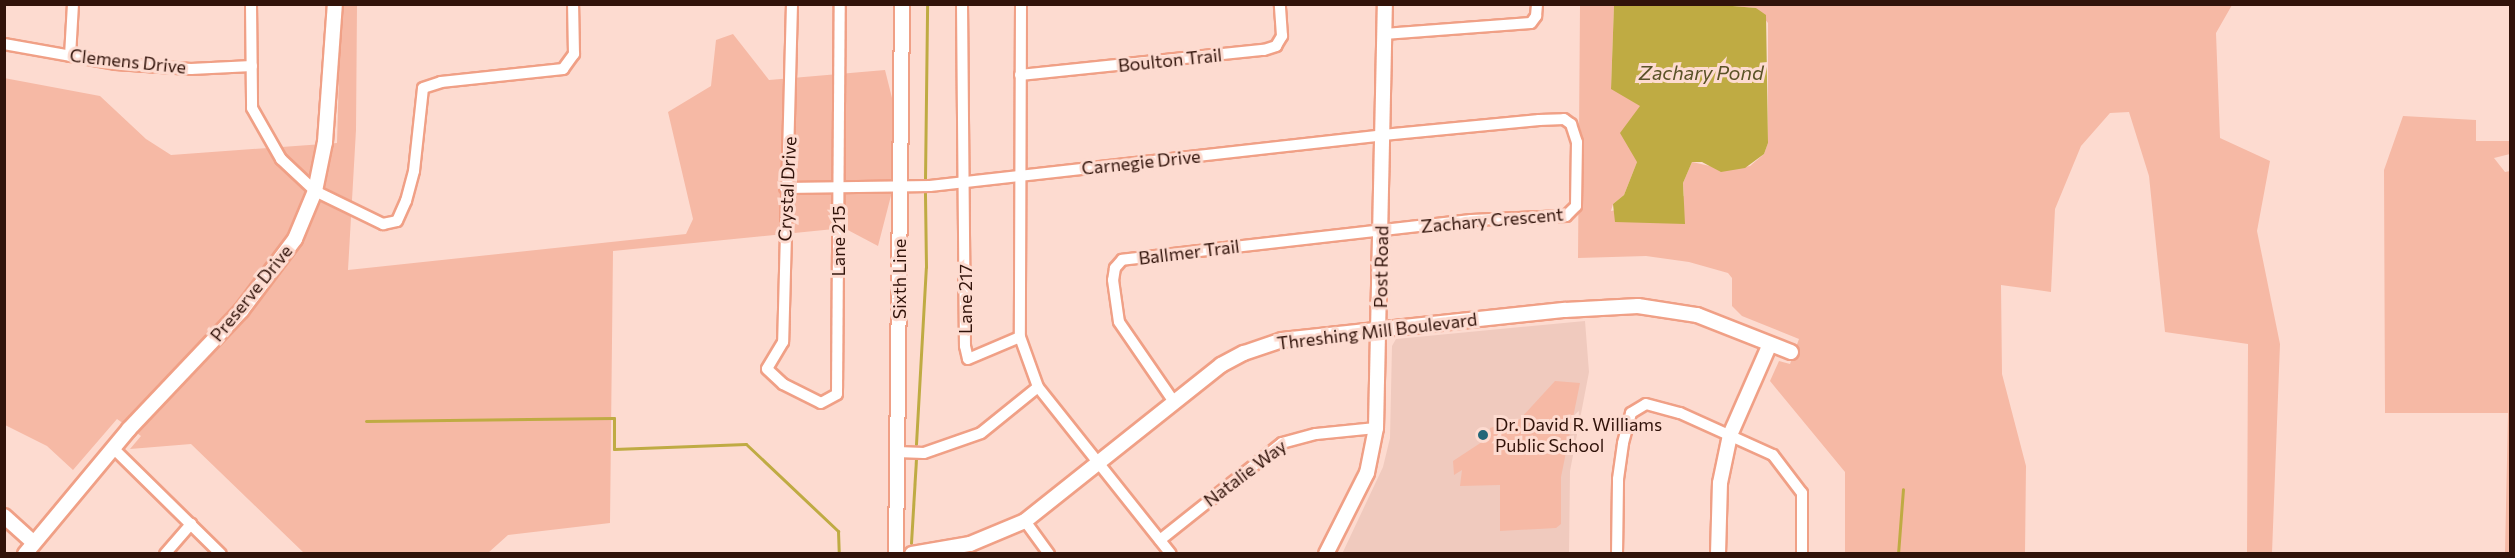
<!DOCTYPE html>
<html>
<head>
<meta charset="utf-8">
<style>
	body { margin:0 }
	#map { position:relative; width:2515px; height:558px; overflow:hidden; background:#fddbd0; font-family:Commissioner,sans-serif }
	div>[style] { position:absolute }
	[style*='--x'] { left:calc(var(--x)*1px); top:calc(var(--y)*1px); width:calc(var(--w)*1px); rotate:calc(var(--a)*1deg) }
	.built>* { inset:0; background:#f0cabe }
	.green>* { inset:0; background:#f6b9a5 }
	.water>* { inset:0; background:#bfab43 }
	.stream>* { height:3px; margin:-1.5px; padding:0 1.5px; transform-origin:1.5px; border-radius:1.5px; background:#bfab43 }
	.roads { filter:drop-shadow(2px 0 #f0a086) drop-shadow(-2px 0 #f0a086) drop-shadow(0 2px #f0a086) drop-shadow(0 -2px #f0a086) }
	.street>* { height:10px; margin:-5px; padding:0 5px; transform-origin:5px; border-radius:5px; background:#fff }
	.secondary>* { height:14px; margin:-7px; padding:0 7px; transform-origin:7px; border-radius:7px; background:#fff }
	.dots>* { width:16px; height:16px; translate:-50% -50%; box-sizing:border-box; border:3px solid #fddbd0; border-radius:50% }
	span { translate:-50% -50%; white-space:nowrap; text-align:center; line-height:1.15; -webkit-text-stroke:6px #fddbd0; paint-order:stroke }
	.street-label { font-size:18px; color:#31130a }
	.poi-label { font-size:18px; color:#31130a }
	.left { translate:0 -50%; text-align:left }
	.water-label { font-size:20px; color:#5a5227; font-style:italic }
	.frame { position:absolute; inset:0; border:6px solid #31130a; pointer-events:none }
</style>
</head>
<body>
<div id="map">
	<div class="built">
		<i style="clip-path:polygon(1585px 321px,1589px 372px,1570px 471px,1569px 553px,1342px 554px,1383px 467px,1390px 438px,1392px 346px,1396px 339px)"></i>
	</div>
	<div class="green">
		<i style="clip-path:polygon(341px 5px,357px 5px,356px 130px,348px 270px,686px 234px,693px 219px,668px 112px,711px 86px,716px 40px,733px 34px,769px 80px,885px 70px,893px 102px,894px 184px,878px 246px,844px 228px,613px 251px,610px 523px,508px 535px,488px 553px,304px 553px,191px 444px,130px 449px,141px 436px,117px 419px,73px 470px,47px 446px,5px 425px,4px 78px,100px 96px,146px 139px,171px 155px,337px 143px)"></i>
		<i style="clip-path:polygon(1580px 5px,1614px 5px,1611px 88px,1641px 106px,1637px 162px,1624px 195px,1613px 204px,1611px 211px,1684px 196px,1683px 183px,1692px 162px,1728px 170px,1750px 166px,1764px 154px,1768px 143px,1768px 23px,1756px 8px,1721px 5px,2232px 5px,2216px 33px,2220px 138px,2270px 161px,2257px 231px,2280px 344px,2272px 553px,2247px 553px,2248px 344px,2165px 332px,2149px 176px,2129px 112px,2110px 113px,2081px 146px,2055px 209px,2051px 292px,2001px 285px,2002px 374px,2026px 466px,2025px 553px,1845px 553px,1845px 472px,1770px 381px,1779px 361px,1790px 364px,1799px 339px,1742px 316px,1732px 306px,1732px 278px,1728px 273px,1689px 262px,1646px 256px,1578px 258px)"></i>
		<i style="clip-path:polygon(2403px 116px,2476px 120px,2476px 141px,2510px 141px,2510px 154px,2494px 158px,2505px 172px,2510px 171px,2510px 553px,2505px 553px,2508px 413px,2385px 413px,2384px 170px)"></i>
		<i style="clip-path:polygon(1555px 381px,1580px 383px,1561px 477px,1561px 524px,1556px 528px,1500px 531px,1500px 485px,1460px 486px,1462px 470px,1454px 475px,1453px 461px,1491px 436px,1490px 428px,1520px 419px)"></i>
	</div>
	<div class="water">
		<i style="clip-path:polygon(1721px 5px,1756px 8px,1766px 15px,1768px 143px,1764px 154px,1745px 168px,1721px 172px,1702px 162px,1692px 162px,1683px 183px,1685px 224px,1615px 222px,1613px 204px,1624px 195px,1637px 162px,1620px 133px,1640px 106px,1611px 89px,1614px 5px)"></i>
	</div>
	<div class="stream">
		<i style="--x:925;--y:179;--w:175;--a:-89.3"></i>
		<i style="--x:366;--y:421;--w:248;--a:-0.7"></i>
		<i style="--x:614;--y:418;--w:31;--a:90"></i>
		<i style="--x:614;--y:449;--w:132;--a:-2.2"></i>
		<i style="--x:746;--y:444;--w:127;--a:43.4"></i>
		<i style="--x:838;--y:531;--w:23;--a:88"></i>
		<i style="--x:916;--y:444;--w:177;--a:-86.8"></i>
		<i style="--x:926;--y:267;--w:74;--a:-90.8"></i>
		<i style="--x:911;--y:543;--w:85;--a:-86.6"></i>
		<i style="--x:1898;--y:554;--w:65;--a:-85.6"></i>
	</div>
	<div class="roads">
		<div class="street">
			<i style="--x:251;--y:4;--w:104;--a:89.4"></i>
			<i style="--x:252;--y:108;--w:59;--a:60.4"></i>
			<i style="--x:281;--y:159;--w:47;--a:43.3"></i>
			<i style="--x:315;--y:191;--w:76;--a:25.9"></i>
			<i style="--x:383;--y:224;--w:14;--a:-12"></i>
			<i style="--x:397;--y:221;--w:22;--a:-66"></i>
			<i style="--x:406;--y:201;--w:31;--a:-75"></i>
			<i style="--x:414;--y:171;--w:83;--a:-83.8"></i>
			<i style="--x:423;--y:88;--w:19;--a:-18"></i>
			<i style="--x:441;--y:82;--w:123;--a:-6.1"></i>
			<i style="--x:563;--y:69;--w:19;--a:-54"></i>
			<i style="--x:574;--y:54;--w:50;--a:-91.1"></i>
			<i style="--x:792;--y:4;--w:338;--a:91.5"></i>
			<i style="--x:783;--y:342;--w:31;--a:121"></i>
			<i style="--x:767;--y:369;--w:22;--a:43"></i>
			<i style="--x:783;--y:384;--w:42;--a:26.6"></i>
			<i style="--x:821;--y:403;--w:18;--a:-29"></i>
			<i style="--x:837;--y:394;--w:390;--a:-89.6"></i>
			<i style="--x:962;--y:4;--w:342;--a:89.5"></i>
			<i style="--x:965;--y:346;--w:13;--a:77"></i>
			<i style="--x:968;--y:359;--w:56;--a:-22.9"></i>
			<i style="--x:1021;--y:4;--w:333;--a:90.2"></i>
			<i style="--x:1020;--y:337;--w:53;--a:70.2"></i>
			<i style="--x:1038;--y:387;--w:213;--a:51.5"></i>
			<i style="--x:1384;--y:34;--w:147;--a:-4.3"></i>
			<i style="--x:1531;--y:23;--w:9;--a:-54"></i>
			<i style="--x:1536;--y:16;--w:12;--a:-85"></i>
			<i style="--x:4;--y:44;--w:114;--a:10.1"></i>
			<i style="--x:116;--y:64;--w:75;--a:3.8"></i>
			<i style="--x:191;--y:69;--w:61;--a:-2.8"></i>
			<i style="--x:70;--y:56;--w:52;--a:-86.7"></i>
			<i style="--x:1020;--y:75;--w:245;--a:-5.9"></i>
			<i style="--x:1264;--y:50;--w:13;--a:-18"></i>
			<i style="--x:1276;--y:46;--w:12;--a:-59"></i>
			<i style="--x:1282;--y:36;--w:32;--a:-94"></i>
			<i style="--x:785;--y:188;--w:145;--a:-0.8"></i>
			<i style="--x:930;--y:186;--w:456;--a:-6.4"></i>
			<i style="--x:1383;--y:135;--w:157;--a:-5.5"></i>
			<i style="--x:1539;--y:120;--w:25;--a:-2"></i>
			<i style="--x:1564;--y:119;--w:9;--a:36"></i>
			<i style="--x:1571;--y:124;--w:19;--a:72"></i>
			<i style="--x:1577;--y:142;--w:64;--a:90.9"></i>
			<i style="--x:1576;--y:206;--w:14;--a:135"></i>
			<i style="--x:1566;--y:216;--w:95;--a:177.6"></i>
			<i style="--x:1471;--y:220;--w:351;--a:173.5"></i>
			<i style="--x:1122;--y:260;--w:11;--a:131"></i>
			<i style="--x:1115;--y:268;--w:12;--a:99"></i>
			<i style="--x:1113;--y:280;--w:42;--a:81.9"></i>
			<i style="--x:1119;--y:322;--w:97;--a:55.5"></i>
			<i style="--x:113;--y:448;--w:151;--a:44.5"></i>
			<i style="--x:897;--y:452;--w:27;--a:2"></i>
			<i style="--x:924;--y:453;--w:60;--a:-19.3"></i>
			<i style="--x:981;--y:433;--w:73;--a:-38.9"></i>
			<i style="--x:1025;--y:521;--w:41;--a:54"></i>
			<i style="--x:1160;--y:540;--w:156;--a:-38.5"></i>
			<i style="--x:1282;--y:443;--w:35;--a:-15"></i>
			<i style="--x:1316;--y:434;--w:60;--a:-5.7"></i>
			<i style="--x:165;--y:554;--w:40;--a:-49"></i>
			<i style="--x:1617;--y:554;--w:75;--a:-89.2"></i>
			<i style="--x:1618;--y:479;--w:36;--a:-82"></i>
			<i style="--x:1623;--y:443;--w:31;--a:-75"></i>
			<i style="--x:1631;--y:413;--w:17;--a:-31"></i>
			<i style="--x:1646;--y:404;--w:35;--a:15"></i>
			<i style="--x:1680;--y:413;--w:102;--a:24.3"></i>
			<i style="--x:1773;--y:455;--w:48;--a:52.7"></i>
			<i style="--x:1802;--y:493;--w:61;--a:90"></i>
		</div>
		<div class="secondary">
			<i style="--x:4;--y:516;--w:39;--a:42"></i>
			<i style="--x:25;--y:554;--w:163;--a:-50.2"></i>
			<i style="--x:129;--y:429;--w:163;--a:-46.5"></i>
			<i style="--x:241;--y:311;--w:90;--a:-53.1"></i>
			<i style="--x:295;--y:239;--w:52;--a:-67.4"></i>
			<i style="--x:315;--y:191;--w:50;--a:-78.5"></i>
			<i style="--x:325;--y:142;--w:138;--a:-85.9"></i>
			<i style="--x:896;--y:554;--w:550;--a:-89.37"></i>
			<i style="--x:912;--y:554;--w:59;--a:-9.8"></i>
			<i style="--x:970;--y:544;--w:60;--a:-22.7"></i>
			<i style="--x:1025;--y:521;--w:251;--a:-38.5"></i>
			<i style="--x:1221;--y:365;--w:26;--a:-28"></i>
			<i style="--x:1244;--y:353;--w:40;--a:-18.9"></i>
			<i style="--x:1282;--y:340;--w:285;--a:-6.1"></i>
			<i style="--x:1565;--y:310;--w:73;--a:-3.1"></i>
			<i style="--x:1638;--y:306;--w:60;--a:8.7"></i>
			<i style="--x:1697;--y:315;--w:101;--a:21.5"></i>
			<i style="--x:1326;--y:554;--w:91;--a:-63.2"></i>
			<i style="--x:1367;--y:473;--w:46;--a:-78.7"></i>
			<i style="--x:1376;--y:428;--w:424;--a:-88.8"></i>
			<i style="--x:1718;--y:554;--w:71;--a:-88.4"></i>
			<i style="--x:1720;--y:483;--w:49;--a:-78.2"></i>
			<i style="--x:1730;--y:435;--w:99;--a:-66.3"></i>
		</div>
	</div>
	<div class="dots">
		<i style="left:1483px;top:435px;background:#226678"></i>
	</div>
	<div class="street-label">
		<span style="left:1170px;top:60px;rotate:-6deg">Boulton Trail</span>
		<span style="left:128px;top:61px;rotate:6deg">Clemens Drive</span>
		<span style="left:1141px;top:162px;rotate:-6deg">Carnegie Drive</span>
		<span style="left:787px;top:189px;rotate:-87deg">Crystal Drive</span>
		<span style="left:1492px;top:220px;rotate:-5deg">Zachary Crescent</span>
		<span style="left:838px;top:241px;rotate:-90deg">Lane 215</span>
		<span style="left:1189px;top:252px;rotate:-7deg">Ballmer Trail</span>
		<span style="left:1381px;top:267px;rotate:-89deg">Post Road</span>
		<span style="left:899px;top:279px;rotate:-90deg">Sixth Line</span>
		<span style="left:251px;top:293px;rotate:-51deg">Preserve Drive</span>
		<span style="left:965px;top:299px;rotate:-90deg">Lane 217</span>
		<span style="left:1377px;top:331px;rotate:-7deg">Threshing Mill Boulevard</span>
		<span style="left:1245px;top:473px;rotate:-37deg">Natalie Way</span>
	</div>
	<div class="poi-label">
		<span class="left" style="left:1495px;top:435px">Dr. David R. Williams<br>Public School</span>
	</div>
	<div class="water-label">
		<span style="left:1701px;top:72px">Zachary Pond</span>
	</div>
	<div class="frame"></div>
</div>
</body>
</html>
